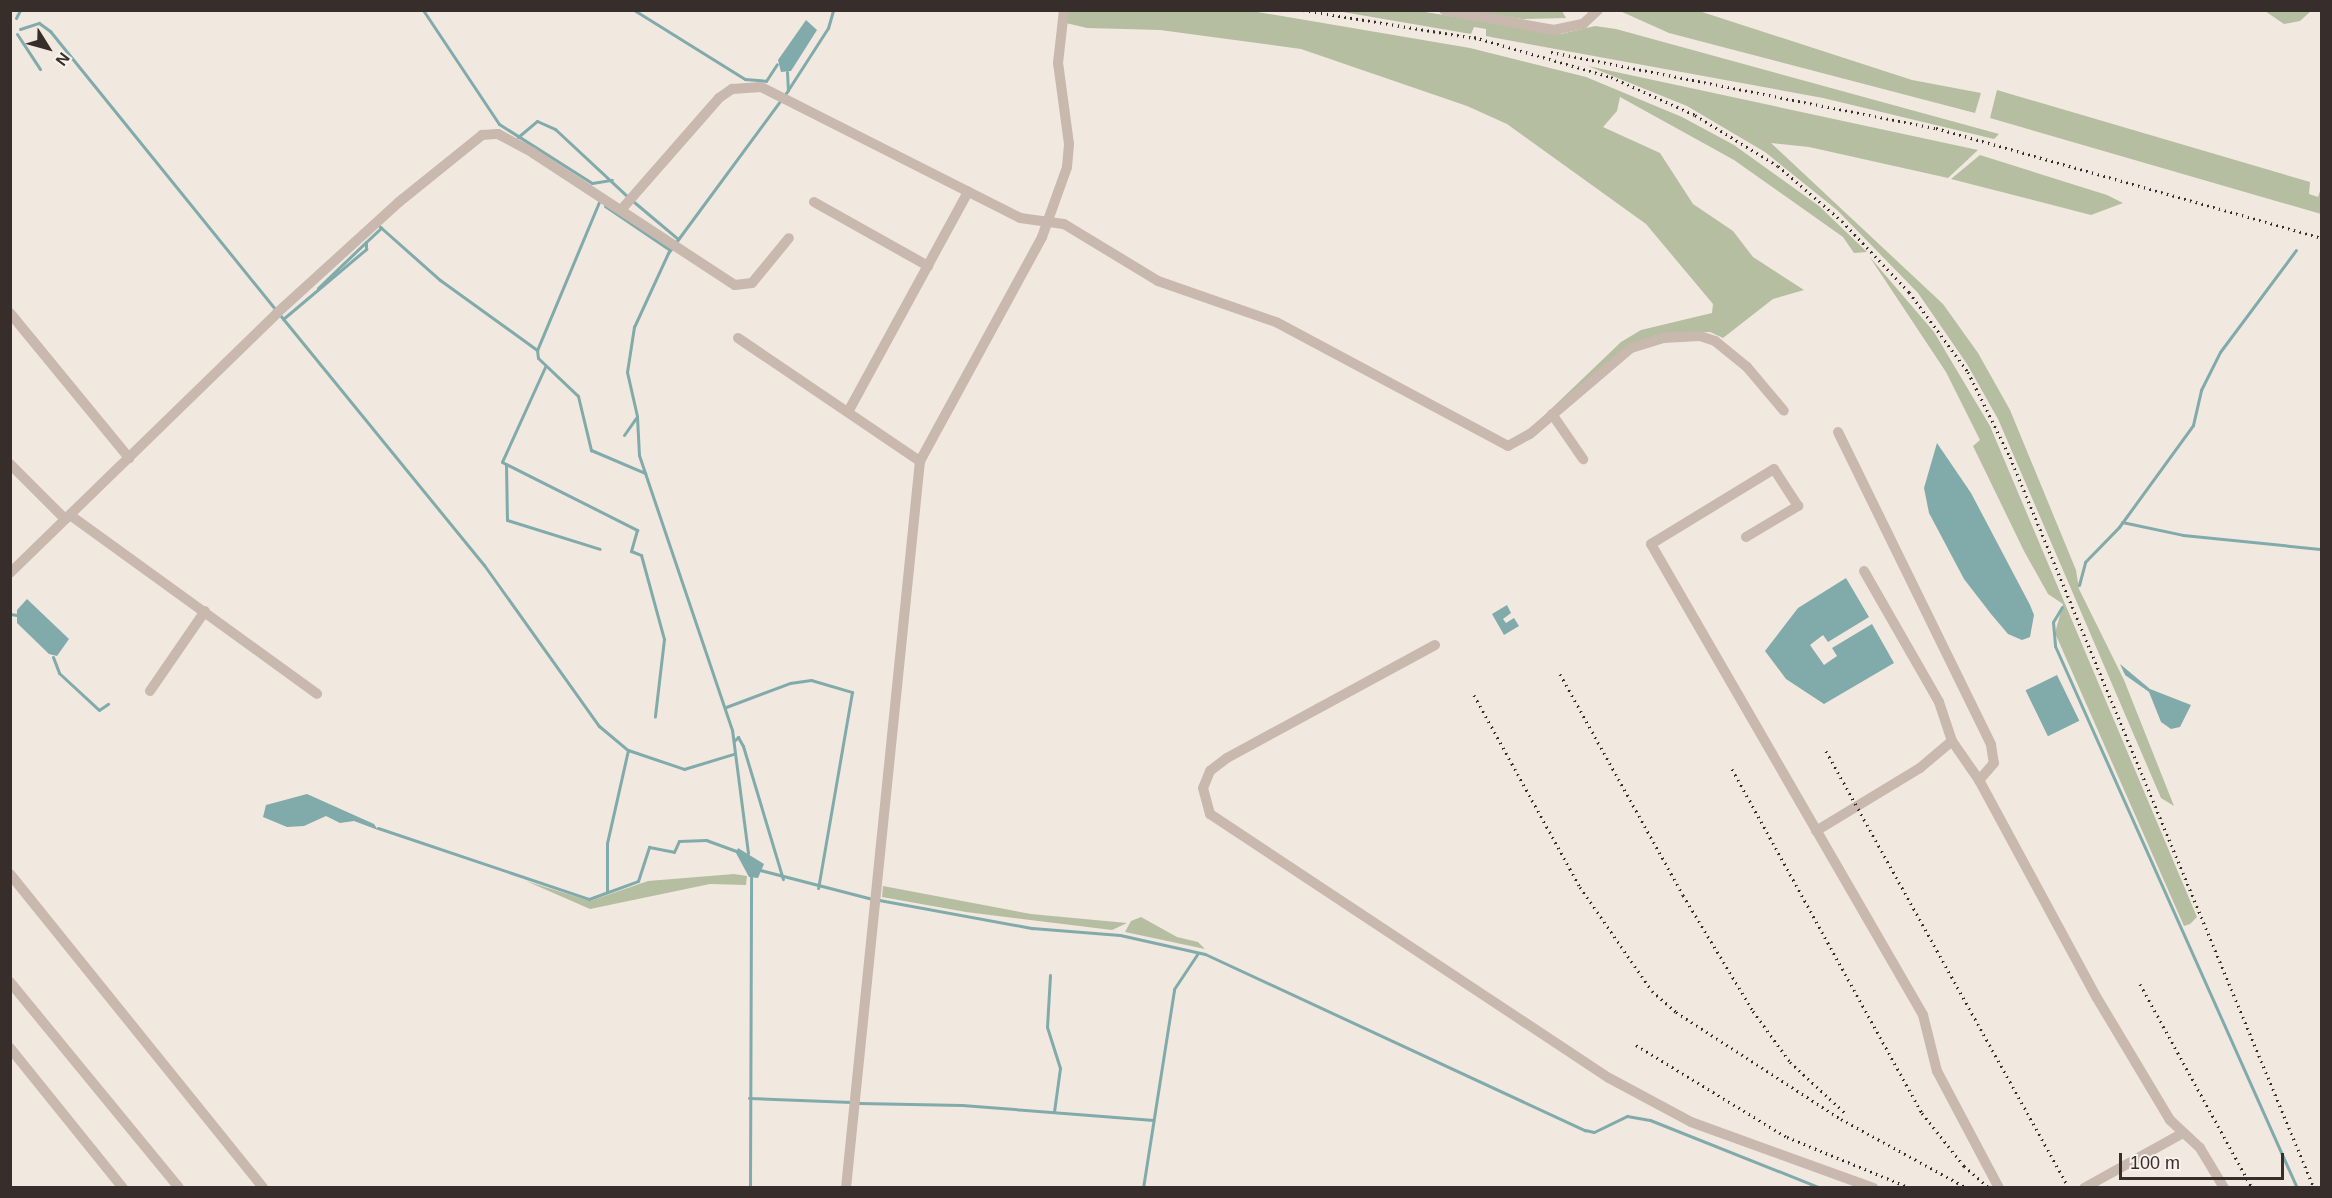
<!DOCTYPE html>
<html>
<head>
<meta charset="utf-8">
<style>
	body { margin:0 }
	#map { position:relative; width:2332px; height:1198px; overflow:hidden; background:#f1e8e0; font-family:Arial,sans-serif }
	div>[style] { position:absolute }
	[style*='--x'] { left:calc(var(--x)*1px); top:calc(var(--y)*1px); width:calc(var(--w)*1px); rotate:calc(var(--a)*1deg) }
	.green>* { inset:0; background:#b6bea1 }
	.water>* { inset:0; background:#81abab; transform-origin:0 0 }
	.stream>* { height:3px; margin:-1.5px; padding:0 1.5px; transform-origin:1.5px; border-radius:1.5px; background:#81abab }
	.street>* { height:10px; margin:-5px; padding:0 5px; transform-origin:5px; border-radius:5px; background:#c8b8ad }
	.rail>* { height:3px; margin-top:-1.5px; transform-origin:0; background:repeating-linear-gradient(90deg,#372e2b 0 1.5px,transparent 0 6px) }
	span { translate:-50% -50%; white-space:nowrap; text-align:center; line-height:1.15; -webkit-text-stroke:5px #f9f2ec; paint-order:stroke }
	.frame { position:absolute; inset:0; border:12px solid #372e2b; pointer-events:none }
	.north { position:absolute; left:18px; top:18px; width:60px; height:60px; -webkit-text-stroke:4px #f9f2ec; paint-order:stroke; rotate:127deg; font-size:16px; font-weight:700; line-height:24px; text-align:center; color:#372e2b }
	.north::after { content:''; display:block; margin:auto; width:21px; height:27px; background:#372e2b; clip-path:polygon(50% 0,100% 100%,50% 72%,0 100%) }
	.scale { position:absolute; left:2119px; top:1153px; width:165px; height:27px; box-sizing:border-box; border:3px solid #372e2b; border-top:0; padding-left:8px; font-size:18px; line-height:21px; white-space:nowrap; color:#372e2b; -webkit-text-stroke:4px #f9f2ec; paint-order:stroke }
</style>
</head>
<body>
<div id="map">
	<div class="green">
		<i style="clip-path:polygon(1068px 11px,1252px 11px,1470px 48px,1586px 77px,1682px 117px,1734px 145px,1819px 206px,1867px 252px,1854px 253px,1843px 237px,1734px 160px,1620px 97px,1617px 111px,1603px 127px,1660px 153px,1693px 204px,1733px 231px,1753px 257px,1804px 290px,1773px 299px,1723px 338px,1710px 332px,1672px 333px,1628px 346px,1528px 431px,1621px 342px,1641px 330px,1712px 313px,1713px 304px,1646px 224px,1507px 124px,1467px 106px,1301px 49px,1160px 30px,1087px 28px,1066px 23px)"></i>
		<i style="clip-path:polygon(1337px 11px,1419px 11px,1561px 34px,1595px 26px,1616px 29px,1999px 134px,1994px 139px,1823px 98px,1496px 38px,1486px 36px,1486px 29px,1474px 27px,1471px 34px)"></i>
		<i style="clip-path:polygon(1470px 11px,1562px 11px,1566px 18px,1522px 19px)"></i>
		<i style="clip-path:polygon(1620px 11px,1699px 11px,1912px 80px,1981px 93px,1975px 113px,1669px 33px)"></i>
		<i style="clip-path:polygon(2265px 11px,2311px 11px,2300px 21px,2284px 24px)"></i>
		<i style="clip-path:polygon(1588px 66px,1978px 150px,1948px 178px,1809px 147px,1771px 143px,1943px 304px,1978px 353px,2010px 410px,2076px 570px,2079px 589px,2124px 680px,2174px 806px,2161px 798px,1998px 419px,1967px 364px,1918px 293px,1837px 210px,1765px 152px,1687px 106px)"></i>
		<i style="clip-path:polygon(1997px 90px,2310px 182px,2309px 194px,2318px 197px,2321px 188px,2321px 214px,1990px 118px)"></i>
		<i style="clip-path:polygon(1980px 155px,2107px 195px,2123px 203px,2091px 215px,1951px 179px)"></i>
		<i style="clip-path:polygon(1869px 256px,1934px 332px,1990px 426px,2197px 917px,2190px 924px,2184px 926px,2055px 633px,2063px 604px,2048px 594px,2024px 551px,1973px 446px,1980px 440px,1946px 372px)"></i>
		<i style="clip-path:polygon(734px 874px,747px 876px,746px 885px,710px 884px,590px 909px,526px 881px,590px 901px,648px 881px)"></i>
		<i style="clip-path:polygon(883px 886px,1031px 914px,1127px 923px,1112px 930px,966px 912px,882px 897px)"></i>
		<i style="clip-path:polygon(1141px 917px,1177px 937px,1198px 942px,1205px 949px,1125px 932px,1131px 921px)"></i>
	</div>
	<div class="water">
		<i style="clip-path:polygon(806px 20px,817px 30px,791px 71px,781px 72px,778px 60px)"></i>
		<i style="clip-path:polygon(1937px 443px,1971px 493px,2030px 605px,2034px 615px,2030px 637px,2022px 640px,2008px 634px,1991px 614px,1964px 579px,1929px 513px,1924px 488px)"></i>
		<i style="clip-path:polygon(1846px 578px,1869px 617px,1828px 642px,1823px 635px,1810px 645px,1824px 665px,1837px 656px,1832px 648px,1872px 624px,1894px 663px,1824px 704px,1786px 679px,1765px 651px,1798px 608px)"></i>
		<i style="clip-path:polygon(27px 599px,69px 639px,57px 656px,49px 654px,17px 623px,17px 610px)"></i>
		<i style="clip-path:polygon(1507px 605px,1511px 613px,1503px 619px,1506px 623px,1514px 618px,1519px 626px,1504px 635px,1492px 614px)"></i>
		<i style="clip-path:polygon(2120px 664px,2150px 689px,2191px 705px,2180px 727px,2171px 729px,2161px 722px,2149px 692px,2125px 675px)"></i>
		<i style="left:2057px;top:675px;width:51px;height:35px;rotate:64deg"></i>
		<i style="clip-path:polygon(307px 794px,374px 824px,378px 830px,354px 821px,340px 823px,326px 816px,304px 826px,287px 827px,263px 817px,266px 805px)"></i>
		<i style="clip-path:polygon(738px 848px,764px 864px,758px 878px,749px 877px,736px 853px)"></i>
	</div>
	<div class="stream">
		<i style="--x:423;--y:10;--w:137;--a:56.3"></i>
		<i style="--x:499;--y:124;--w:110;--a:32.4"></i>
		<i style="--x:592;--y:183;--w:20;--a:-9"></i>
		<i style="--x:634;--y:10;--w:131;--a:31.9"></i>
		<i style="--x:745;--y:79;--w:21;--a:5"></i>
		<i style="--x:766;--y:81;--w:20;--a:-57"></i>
		<i style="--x:16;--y:18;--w:9;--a:-63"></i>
		<i style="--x:20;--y:29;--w:20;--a:-18"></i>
		<i style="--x:39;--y:23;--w:14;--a:36"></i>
		<i style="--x:50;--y:31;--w:359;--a:51"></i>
		<i style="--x:17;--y:34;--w:42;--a:56.7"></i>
		<i style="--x:787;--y:72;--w:18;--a:87"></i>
		<i style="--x:518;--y:137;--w:25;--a:-40"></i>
		<i style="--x:537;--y:121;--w:20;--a:24"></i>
		<i style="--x:555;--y:129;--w:100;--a:43"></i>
		<i style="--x:599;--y:202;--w:160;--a:112.7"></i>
		<i style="--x:537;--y:350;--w:8;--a:83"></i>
		<i style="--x:538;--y:358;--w:55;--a:43.5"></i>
		<i style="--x:578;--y:396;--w:56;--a:76.5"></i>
		<i style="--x:591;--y:450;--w:59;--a:23.1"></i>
		<i style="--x:634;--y:202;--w:57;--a:40.1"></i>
		<i style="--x:605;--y:206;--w:78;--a:34.1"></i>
		<i style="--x:378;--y:225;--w:83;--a:41.6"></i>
		<i style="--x:440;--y:280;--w:120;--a:35.8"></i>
		<i style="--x:318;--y:288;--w:66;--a:-43.8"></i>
		<i style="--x:280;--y:315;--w:323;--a:50.8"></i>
		<i style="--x:484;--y:565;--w:198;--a:54.5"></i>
		<i style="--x:599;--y:726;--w:38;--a:40"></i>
		<i style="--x:628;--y:750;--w:95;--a:102.7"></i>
		<i style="--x:607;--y:843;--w:49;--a:90"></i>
		<i style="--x:283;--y:319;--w:109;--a:-40.1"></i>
		<i style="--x:366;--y:249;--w:7;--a:-90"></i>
		<i style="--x:366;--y:242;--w:21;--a:-43"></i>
		<i style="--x:545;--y:367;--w:104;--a:114.4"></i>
		<i style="--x:502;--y:462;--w:4;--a:27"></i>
		<i style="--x:506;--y:464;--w:56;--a:89"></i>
		<i style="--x:507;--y:520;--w:97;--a:17.3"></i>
		<i style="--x:624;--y:435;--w:21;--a:-55"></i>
		<i style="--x:506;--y:464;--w:147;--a:26.7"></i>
		<i style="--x:637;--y:530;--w:22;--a:106"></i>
		<i style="--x:631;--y:551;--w:11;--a:22"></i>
		<i style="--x:641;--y:555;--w:87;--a:74.7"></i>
		<i style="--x:664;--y:639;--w:78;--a:96.7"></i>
		<i style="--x:2122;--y:522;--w:62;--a:12"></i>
		<i style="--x:2183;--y:535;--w:140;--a:5.8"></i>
		<i style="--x:2079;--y:585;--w:24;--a:-75"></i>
		<i style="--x:2085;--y:562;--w:49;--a:-45.8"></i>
		<i style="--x:2119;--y:527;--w:126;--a:-54"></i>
		<i style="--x:2193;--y:425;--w:36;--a:-77"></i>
		<i style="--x:2201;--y:390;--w:42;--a:-63.4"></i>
		<i style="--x:2220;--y:352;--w:127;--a:-53.3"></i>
		<i style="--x:2062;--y:607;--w:17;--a:121"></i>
		<i style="--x:2053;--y:622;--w:24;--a:85"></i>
		<i style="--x:2055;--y:646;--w:594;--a:65.94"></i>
		<i style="--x:10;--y:614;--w:7;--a:8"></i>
		<i style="--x:53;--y:657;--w:17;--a:69"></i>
		<i style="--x:59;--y:673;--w:54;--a:42.8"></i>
		<i style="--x:99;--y:710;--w:11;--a:-34"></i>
		<i style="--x:726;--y:707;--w:68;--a:-20.6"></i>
		<i style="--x:790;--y:683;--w:21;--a:-8"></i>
		<i style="--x:811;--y:680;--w:43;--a:16.3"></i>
		<i style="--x:852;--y:692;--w:199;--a:99.8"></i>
		<i style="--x:734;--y:741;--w:6;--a:-45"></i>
		<i style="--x:738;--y:737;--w:10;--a:61"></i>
		<i style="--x:743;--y:746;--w:139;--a:73.3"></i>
		<i style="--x:628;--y:750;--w:59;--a:18.7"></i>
		<i style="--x:684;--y:769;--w:51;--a:-17"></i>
		<i style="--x:378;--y:828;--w:223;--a:18.6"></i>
		<i style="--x:589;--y:899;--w:52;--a:-20.2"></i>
		<i style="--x:638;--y:881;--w:36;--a:-72"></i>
		<i style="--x:649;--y:847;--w:25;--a:11"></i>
		<i style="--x:674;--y:852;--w:12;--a:-66"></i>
		<i style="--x:679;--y:841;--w:27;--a:-2"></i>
		<i style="--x:706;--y:840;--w:35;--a:20"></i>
		<i style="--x:748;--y:853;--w:124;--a:-97.4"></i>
		<i style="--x:732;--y:730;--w:290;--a:-108.7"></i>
		<i style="--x:639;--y:455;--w:39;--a:-93"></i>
		<i style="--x:637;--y:416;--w:45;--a:-102.8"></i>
		<i style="--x:627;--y:372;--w:46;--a:-81.2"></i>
		<i style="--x:634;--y:327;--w:81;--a:-65.3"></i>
		<i style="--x:668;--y:253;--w:202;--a:-53.6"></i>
		<i style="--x:788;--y:90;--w:74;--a:-57.2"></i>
		<i style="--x:828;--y:28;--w:19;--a:-74"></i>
		<i style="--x:760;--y:870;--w:116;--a:14.5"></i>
		<i style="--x:879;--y:900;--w:156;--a:10.4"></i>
		<i style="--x:1032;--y:928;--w:88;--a:4.5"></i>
		<i style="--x:1120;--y:935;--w:87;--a:12.6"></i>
		<i style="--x:1205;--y:954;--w:419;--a:24.9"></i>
		<i style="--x:1585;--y:1130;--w:9;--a:13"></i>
		<i style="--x:1594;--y:1132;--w:37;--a:-26"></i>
		<i style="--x:1627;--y:1116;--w:23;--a:10"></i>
		<i style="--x:1650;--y:1120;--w:184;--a:21.7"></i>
		<i style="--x:1050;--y:975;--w:52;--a:93.3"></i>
		<i style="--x:1047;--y:1027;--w:43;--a:72.4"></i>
		<i style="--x:1060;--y:1068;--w:44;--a:97.8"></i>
		<i style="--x:749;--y:1098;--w:102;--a:2.2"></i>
		<i style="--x:859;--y:1103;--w:103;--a:1.1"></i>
		<i style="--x:962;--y:1105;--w:192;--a:4.5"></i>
		<i style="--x:750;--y:1188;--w:314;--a:-89.8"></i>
		<i style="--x:1143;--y:1188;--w:201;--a:-81.1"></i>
		<i style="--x:1174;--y:989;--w:43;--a:-56.3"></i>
	</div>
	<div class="street">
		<i style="--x:1444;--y:10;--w:112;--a:10.3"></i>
		<i style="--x:1554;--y:30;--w:30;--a:-12"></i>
		<i style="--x:1583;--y:24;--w:21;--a:-43"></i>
		<i style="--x:814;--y:202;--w:131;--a:29.3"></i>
		<i style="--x:621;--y:210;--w:149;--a:-48.8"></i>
		<i style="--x:719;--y:98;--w:16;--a:-35"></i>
		<i style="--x:732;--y:89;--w:29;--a:-4"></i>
		<i style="--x:761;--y:87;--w:290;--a:26.8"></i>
		<i style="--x:1020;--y:218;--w:44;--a:7.8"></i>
		<i style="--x:1064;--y:224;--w:110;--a:31.2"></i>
		<i style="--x:1158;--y:281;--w:125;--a:19.2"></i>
		<i style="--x:1276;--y:322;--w:263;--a:28.1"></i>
		<i style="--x:1508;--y:446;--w:25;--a:-29"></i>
		<i style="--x:1530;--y:434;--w:133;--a:-40.4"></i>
		<i style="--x:1631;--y:348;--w:34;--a:-17"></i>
		<i style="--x:1663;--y:338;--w:37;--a:-3"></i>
		<i style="--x:1700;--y:336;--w:16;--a:18"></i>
		<i style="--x:1715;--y:341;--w:41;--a:39.1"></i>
		<i style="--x:1747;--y:367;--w:57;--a:49.9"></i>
		<i style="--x:10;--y:313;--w:188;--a:50.6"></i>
		<i style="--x:738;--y:338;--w:220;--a:34.1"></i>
		<i style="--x:920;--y:461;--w:255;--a:-61.4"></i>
		<i style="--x:1042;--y:237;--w:74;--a:-70.3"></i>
		<i style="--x:1067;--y:167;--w:23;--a:-85"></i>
		<i style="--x:1069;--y:144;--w:82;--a:-97.7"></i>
		<i style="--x:1058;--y:63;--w:53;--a:-83.5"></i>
		<i style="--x:848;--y:412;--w:251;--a:-61.4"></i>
		<i style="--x:1552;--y:414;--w:55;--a:55.4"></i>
		<i style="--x:1838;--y:432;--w:348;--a:63.9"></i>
		<i style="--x:1991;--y:745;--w:18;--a:81"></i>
		<i style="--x:1994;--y:763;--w:23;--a:131"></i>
		<i style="--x:10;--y:464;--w:78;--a:45"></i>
		<i style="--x:70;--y:515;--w:305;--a:35.9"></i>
		<i style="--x:1746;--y:537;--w:61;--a:-30.8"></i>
		<i style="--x:1798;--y:506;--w:44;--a:-123"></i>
		<i style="--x:1774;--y:469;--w:144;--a:148.6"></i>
		<i style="--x:1651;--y:544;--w:544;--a:59.99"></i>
		<i style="--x:1923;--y:1015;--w:58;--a:76"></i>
		<i style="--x:1937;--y:1071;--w:132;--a:62.1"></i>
		<i style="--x:1864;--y:571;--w:151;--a:60.2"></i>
		<i style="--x:1939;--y:702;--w:41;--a:71.6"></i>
		<i style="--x:1952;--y:741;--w:47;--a:55.3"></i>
		<i style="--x:1979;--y:780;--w:248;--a:61.6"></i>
		<i style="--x:2097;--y:998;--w:142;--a:59.1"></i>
		<i style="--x:2170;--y:1120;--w:41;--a:43"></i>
		<i style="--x:2200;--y:1148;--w:47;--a:59"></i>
		<i style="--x:10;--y:573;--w:373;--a:-44.2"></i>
		<i style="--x:277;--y:313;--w:165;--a:-42.3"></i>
		<i style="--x:399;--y:202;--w:107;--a:-38.9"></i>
		<i style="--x:482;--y:135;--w:16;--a:-4"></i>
		<i style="--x:498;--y:134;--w:40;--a:28"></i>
		<i style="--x:533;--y:153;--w:241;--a:33.2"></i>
		<i style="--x:735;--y:285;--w:17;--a:-7"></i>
		<i style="--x:752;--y:283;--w:58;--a:-50.6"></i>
		<i style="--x:1435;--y:645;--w:237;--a:151.5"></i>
		<i style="--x:1227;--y:758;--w:21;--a:143"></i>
		<i style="--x:1210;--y:771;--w:18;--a:112"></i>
		<i style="--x:1203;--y:788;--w:27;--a:75"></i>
		<i style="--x:1210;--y:814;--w:478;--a:33.5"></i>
		<i style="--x:1609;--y:1078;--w:93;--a:28.2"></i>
		<i style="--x:1691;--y:1122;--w:194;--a:19.9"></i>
		<i style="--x:150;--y:691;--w:97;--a:-55.5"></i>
		<i style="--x:1816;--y:831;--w:122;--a:-31.2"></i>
		<i style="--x:1920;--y:768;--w:42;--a:-40.2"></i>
		<i style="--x:10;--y:874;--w:403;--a:51.1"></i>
		<i style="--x:10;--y:982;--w:266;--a:50.6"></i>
		<i style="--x:10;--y:1048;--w:180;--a:51.1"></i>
		<i style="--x:846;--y:1188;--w:731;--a:-84.19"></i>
		<i style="--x:2084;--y:1188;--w:113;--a:-29.1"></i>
	</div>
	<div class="rail">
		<i style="--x:1303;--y:10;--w:180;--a:9.3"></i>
		<i style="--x:1474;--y:37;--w:143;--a:16.3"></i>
		<i style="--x:1611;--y:77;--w:92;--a:24.3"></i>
		<i style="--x:1695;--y:115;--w:97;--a:31.6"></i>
		<i style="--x:1778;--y:166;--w:84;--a:40.7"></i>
		<i style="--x:1842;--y:221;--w:98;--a:46.7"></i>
		<i style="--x:1909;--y:292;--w:99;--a:53.6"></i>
		<i style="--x:1968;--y:372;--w:95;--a:63.7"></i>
		<i style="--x:2010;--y:457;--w:792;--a:67.42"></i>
		<i style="--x:1551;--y:52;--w:392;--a:11.2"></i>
		<i style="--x:1936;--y:128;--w:401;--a:15.9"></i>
		<i style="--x:1560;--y:674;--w:253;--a:60.9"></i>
		<i style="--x:1683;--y:895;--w:135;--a:58.9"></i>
		<i style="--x:1753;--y:1011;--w:63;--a:54"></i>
		<i style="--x:1790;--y:1062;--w:75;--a:42.8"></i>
		<i style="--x:1474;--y:695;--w:219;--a:61.1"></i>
		<i style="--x:1580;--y:887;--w:126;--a:55.3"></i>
		<i style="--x:1652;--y:991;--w:32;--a:41"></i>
		<i style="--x:1676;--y:1012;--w:197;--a:33"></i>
		<i style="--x:1841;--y:1119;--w:144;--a:28.7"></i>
		<i style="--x:1826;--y:751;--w:500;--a:60.92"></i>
		<i style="--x:1732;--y:769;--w:393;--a:61.1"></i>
		<i style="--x:1922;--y:1113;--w:68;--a:51.6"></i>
		<i style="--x:1964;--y:1166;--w:33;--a:41"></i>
		<i style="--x:2140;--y:984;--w:233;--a:61.2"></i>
		<i style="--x:1636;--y:1045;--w:177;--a:31.4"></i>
		<i style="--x:1787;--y:1137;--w:134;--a:22.4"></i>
	</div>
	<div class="frame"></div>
	<div class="north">N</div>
	<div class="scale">100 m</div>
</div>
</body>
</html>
